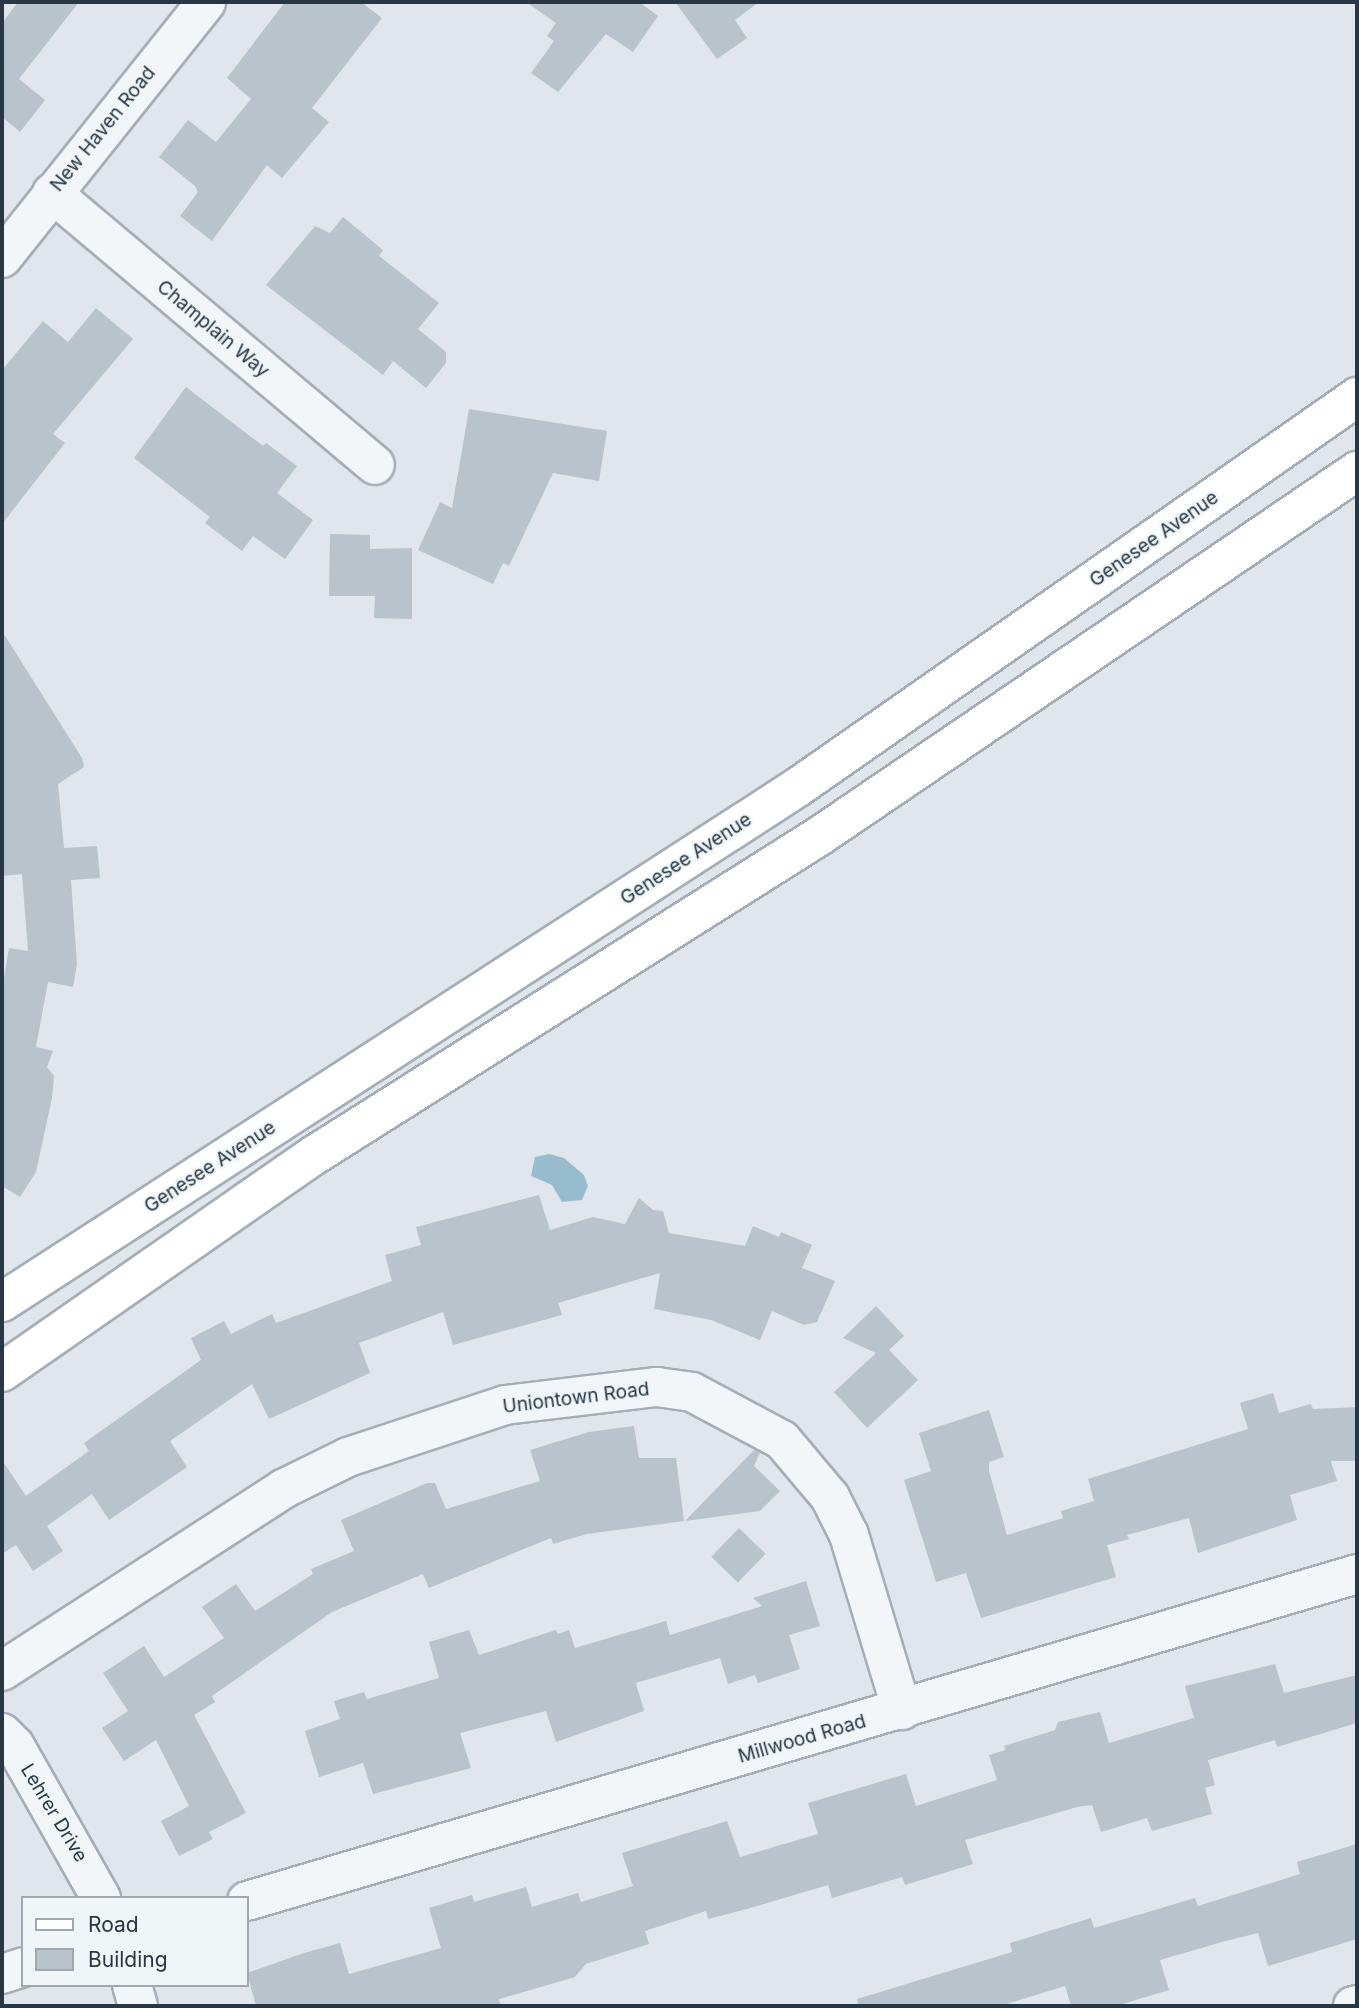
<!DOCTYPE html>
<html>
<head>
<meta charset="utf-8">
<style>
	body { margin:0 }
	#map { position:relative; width:1359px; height:2008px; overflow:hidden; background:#e0e6eb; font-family:Inter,sans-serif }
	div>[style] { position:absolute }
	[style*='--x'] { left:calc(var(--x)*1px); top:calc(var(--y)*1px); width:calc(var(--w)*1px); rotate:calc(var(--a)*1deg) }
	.water>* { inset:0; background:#97bcce }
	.building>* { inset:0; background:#b9c3cb; transform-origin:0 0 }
	.roads { filter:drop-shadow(2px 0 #a5aeb6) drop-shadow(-2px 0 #a5aeb6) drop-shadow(0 2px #a5aeb6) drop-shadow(0 -2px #a5aeb6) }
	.minor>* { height:38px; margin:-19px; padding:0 19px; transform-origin:19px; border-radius:19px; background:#f3f6f8 }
	.tertiary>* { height:38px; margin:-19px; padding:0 19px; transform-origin:19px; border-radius:19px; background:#f3f6f8 }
	.primary>* { height:38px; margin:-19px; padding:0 19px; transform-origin:19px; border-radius:19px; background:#fff }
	span { translate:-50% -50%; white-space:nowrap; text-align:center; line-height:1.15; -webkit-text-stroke:5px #f0f5f8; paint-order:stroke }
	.street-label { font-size:19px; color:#273744 }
	.frame { position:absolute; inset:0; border:4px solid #273744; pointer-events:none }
	.legend { position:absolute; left:21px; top:1896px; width:228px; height:91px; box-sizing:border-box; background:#f0f5f8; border:2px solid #a0a9b0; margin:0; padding:9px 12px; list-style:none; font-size:21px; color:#273744 }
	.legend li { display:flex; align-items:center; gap:14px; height:35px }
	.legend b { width:35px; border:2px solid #a0a9b0 }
</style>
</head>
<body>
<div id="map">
	<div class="water">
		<i style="clip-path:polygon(549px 1154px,564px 1158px,584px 1175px,588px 1186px,582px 1200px,562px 1202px,552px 1185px,531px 1176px,535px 1157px)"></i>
	</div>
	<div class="building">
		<i style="clip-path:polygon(18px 2px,79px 2px,19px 79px,45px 100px,20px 132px,2px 117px,2px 23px)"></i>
		<i style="clip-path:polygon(285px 2px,361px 2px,382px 18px,312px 108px,329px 122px,282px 178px,267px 165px,212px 241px,180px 216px,198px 192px,195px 186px,159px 157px,188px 120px,216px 142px,251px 99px,227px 78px)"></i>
		<i style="clip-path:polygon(526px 2px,639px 2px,658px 16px,633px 52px,606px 34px,558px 92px,531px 73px,554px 41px,547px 36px,556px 23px)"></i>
		<i style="clip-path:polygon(675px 2px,759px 2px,735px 20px,747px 38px,717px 59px)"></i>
		<i style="clip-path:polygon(343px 217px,383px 250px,379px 256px,439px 303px,418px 329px,446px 352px,446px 363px,426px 388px,393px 361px,383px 375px,266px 285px,315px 226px,330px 233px)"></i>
		<i style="clip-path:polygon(96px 308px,133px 339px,53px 434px,65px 443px,2px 524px,2px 370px,43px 321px,68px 342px)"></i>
		<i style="clip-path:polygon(186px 387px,263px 446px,266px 443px,297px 466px,277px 493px,313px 520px,285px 559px,253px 536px,242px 551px,205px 523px,210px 517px,134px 458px)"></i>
		<i style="clip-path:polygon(469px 409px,607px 431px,599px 481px,553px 473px,509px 566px,503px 563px,493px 584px,418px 550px,440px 502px,452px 508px)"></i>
		<i style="clip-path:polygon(330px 534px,370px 535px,370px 549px,412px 548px,412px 619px,374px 618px,375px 596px,329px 596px)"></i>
		<i style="clip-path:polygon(2px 631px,82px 758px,84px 767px,58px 784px,64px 848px,97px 846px,100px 878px,71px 880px,77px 964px,73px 987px,48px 982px,36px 1047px,53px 1051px,47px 1067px,54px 1076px,52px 1098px,36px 1172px,20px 1197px,2px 1186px,2px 990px,9px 948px,28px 951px,22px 874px,2px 876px)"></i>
		<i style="clip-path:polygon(539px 1195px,550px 1230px,593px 1217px,625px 1224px,639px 1198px,653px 1210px,663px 1211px,669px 1233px,745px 1246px,753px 1226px,779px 1237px,781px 1232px,812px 1245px,802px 1268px,835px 1281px,817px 1322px,804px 1325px,772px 1311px,760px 1340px,711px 1320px,654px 1309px,660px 1273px,558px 1303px,562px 1315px,453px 1345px,443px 1312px,359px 1343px,370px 1373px,269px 1419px,252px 1384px,170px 1441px,187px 1467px,109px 1520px,92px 1494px,47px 1526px,63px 1551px,33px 1571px,16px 1545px,2px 1554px,2px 1460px,26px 1496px,89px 1451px,84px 1443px,201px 1360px,191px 1338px,224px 1321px,231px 1334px,272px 1314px,276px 1323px,392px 1281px,385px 1255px,421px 1245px,416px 1227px)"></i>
		<i style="clip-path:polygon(876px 1306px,904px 1336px,889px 1350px,918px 1380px,867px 1428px,834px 1392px,876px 1353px,843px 1338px)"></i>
		<i style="clip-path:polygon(1273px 1393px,1279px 1413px,1311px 1404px,1313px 1409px,1357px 1407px,1357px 1461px,1331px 1461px,1337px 1481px,1290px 1495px,1297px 1520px,1198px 1553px,1189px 1518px,1127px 1535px,1129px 1539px,1107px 1545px,1116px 1577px,981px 1618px,966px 1573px,936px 1582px,904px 1480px,931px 1471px,919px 1433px,989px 1410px,1004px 1457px,989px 1462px,989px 1471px,1007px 1535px,1063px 1518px,1061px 1511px,1094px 1501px,1088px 1479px,1248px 1429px,1240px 1403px)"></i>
		<i style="clip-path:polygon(634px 1426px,639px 1458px,676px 1458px,684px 1521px,587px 1534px,553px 1544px,551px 1538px,429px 1588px,423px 1574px,332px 1612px,212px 1696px,215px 1702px,194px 1715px,246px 1813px,209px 1832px,213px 1839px,179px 1856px,161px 1821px,189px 1806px,156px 1740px,124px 1761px,102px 1728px,128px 1711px,103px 1673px,144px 1646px,164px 1677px,224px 1638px,202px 1607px,236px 1584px,255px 1611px,313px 1574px,311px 1569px,354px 1551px,341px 1520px,427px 1483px,435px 1483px,446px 1509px,540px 1481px,530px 1450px,589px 1432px)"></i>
		<i style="clip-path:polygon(754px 1450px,760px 1453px,754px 1466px,780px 1491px,760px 1511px,685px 1521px)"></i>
		<i style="left:739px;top:1528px;width:37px;height:40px;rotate:44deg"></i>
		<i style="clip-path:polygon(806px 1581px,820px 1626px,789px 1635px,800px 1669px,758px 1683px,755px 1675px,728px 1684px,720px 1658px,636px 1683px,644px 1711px,556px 1742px,546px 1711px,460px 1733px,471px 1768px,373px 1794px,363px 1763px,319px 1777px,305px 1731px,340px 1719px,334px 1701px,364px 1692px,367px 1699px,439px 1678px,429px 1642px,469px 1630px,479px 1655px,556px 1630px,558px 1634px,569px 1630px,575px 1648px,666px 1621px,670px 1635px,762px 1606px,753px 1598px)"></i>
		<i style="clip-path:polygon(1275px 1664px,1284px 1693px,1357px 1675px,1357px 1723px,1277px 1747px,1275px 1740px,1208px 1760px,1215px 1785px,1205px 1788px,1212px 1814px,1152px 1831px,1147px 1818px,1101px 1832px,1092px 1805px,1077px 1807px,965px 1840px,973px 1864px,905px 1885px,902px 1877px,832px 1898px,828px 1885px,747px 1909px,708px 1919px,706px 1911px,645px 1931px,649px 1944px,586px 1964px,575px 1977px,499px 1999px,501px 2006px,256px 2006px,247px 1973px,304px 1953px,340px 1943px,349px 1974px,441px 1948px,429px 1908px,472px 1895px,474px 1902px,526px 1887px,532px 1907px,578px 1893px,581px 1902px,633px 1886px,622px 1853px,727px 1821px,740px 1857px,818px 1834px,808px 1803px,906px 1774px,916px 1806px,997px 1780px,989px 1755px,1005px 1750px,1004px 1746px,1055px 1730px,1058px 1722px,1100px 1712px,1109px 1743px,1194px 1718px,1185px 1686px)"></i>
		<i style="clip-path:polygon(1357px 1844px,1357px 1939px,1268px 1966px,1258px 1933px,1222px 1942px,1160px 1960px,1169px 1990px,1116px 2006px,1071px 2006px,1065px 1986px,1000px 2006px,858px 2006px,857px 1999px,1012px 1952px,1010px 1943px,1091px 1918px,1094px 1928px,1195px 1898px,1198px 1906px,1300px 1874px,1297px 1862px)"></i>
	</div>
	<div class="roads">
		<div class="minor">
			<i style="--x:52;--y:193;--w:422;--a:40.1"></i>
			<i style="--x:2;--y:258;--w:327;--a:-51.4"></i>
			<i style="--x:2;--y:1671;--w:335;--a:-32.9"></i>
			<i style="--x:283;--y:1489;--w:72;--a:-26.2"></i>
			<i style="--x:348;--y:1457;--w:165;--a:-18.3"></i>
			<i style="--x:505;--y:1405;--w:153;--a:-6.8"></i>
			<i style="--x:657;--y:1387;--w:35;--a:8"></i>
			<i style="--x:692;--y:1392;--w:102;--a:28.1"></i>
			<i style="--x:782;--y:1440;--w:75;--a:49.9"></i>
			<i style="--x:830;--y:1497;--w:42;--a:63.4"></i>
			<i style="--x:849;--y:1535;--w:183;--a:73.2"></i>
			<i style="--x:247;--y:1901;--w:1157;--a:-16.41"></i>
			<i style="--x:2;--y:1974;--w:22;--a:-18"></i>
			<i style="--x:1353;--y:2006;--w:4;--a:-14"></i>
		</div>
		<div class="tertiary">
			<i style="--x:2;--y:1733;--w:18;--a:45"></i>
			<i style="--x:15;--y:1746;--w:175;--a:60.5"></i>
			<i style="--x:132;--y:1985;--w:22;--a:74"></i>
		</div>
		<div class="primary">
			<i style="--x:2;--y:1302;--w:948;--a:-32.9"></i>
			<i style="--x:798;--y:787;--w:682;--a:-34.9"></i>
			<i style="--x:2;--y:1372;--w:382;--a:-34.8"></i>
			<i style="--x:316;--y:1154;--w:597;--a:-32.28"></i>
			<i style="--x:821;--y:835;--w:648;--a:-34.18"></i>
		</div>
	</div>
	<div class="street-label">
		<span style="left:103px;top:129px;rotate:-51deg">New Haven Road</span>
		<span style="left:213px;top:329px;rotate:40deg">Champlain Way</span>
		<span style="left:1154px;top:539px;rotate:-35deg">Genesee Avenue</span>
		<span style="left:686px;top:859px;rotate:-33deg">Genesee Avenue</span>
		<span style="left:210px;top:1167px;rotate:-33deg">Genesee Avenue</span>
		<span style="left:576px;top:1398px;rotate:-7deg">Uniontown Road</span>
		<span style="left:802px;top:1739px;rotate:-16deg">Millwood Road</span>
		<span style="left:54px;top:1813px;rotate:59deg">Lehrer Drive</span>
	</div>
	<div class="frame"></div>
	<ul class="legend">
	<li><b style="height:9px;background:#fff"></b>Road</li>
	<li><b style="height:19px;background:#b9c3cb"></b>Building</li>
	</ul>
</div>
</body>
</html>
